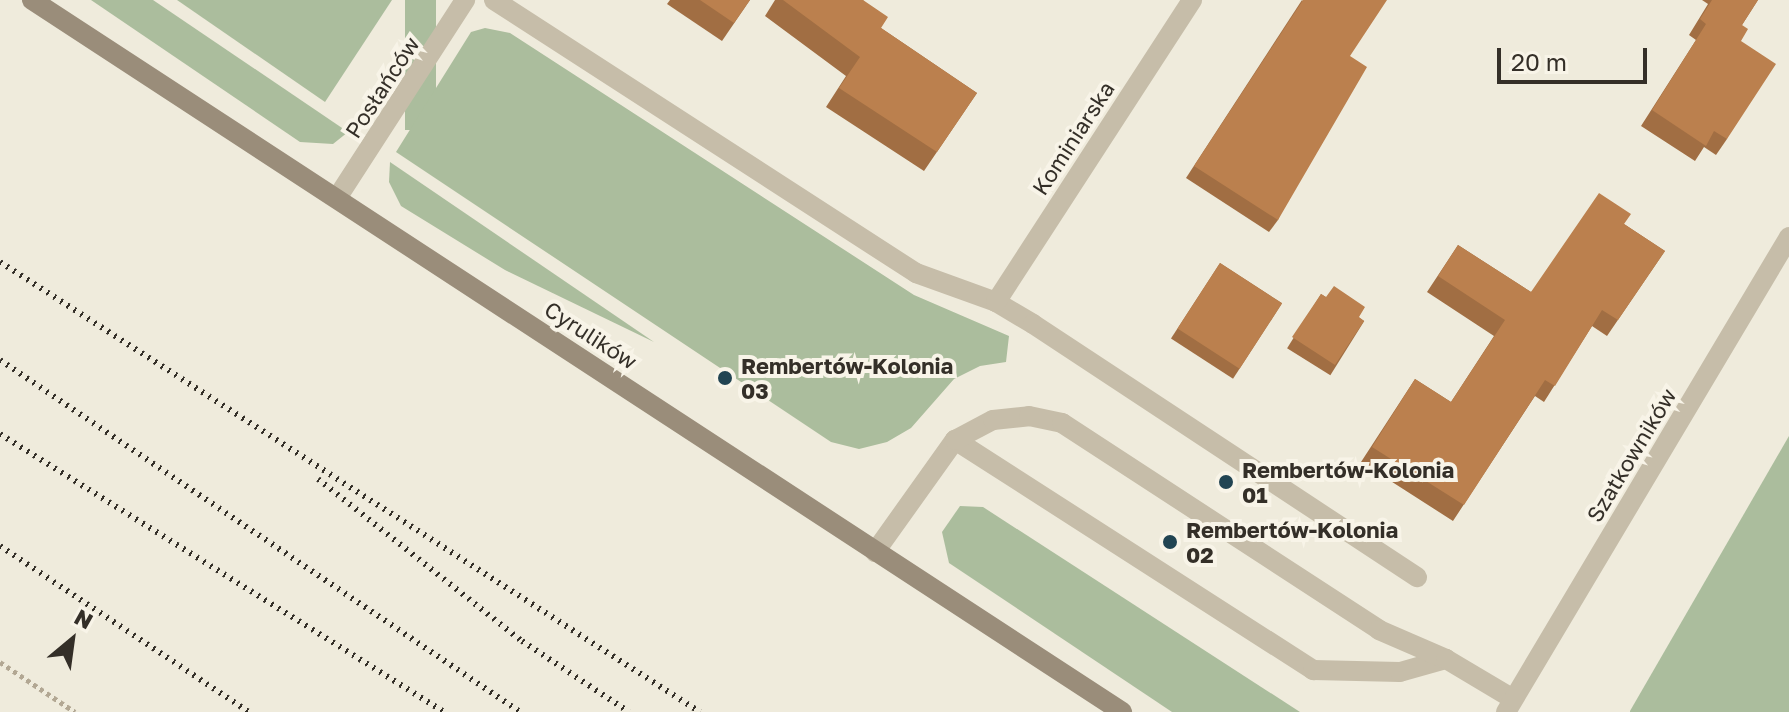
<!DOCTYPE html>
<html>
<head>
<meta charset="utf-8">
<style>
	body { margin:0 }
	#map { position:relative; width:1789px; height:712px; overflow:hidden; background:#efebdc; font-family:"Golos Text",sans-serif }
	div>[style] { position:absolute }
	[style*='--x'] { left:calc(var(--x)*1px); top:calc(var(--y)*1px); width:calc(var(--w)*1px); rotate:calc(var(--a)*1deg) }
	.green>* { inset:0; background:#abbd9d; transform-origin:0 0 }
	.path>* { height:5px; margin-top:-2.5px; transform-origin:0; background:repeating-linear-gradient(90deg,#b2a793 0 4px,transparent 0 8px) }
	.service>* { height:20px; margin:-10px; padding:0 10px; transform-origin:10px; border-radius:10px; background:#c6bda9 }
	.minor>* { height:20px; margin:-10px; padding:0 10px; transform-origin:10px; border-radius:10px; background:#c6bda9 }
	.secondary>* { height:20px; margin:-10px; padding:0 10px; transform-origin:10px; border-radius:10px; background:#9a8d7a }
	.rail>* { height:6px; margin-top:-3px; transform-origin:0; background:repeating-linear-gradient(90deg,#342f28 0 2px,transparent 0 8px) }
	.wall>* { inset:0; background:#a16e43; transform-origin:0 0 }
	.building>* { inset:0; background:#bb804e; transform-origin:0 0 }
	.dots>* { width:22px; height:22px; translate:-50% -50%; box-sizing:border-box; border:4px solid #f8f4e8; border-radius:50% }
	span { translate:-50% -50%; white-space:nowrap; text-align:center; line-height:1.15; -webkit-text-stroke:8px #f8f4e8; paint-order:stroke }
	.street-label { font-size:22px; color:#342f28 }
	.poi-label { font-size:22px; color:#342f28; font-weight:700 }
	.left { translate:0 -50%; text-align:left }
	.north { position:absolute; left:32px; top:600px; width:80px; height:80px; -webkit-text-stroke:6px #f8f4e8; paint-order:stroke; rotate:29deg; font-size:22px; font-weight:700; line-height:32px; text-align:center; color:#342f28 }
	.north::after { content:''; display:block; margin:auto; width:28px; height:36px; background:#342f28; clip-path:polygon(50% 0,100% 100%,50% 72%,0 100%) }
	.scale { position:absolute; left:1497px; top:48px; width:150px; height:36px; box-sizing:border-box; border:4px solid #342f28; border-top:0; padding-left:10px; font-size:24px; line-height:28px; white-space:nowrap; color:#342f28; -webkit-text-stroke:6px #f8f4e8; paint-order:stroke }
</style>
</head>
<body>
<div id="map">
	<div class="green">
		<i style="clip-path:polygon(91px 0,153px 0,348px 132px,333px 144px,300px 142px)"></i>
		<i style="clip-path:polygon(177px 0,392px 0,325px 102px)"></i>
		<i style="left:405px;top:0;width:31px;height:130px"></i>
		<i style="clip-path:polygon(485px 28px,510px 33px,914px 295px,1009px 336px,1006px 362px,980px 366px,954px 379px,911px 428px,887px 442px,859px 449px,831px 442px,396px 152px,471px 32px)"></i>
		<i style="clip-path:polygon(390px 162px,654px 342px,505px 270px,401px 206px,389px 182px)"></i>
		<i style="clip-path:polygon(1789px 436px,1789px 712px,1630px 712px,1630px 711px)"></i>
		<i style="clip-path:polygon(960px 506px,983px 507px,1300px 712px,1172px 712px,949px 563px,942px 532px)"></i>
	</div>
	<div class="path">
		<i style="--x:0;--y:662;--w:90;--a:33.7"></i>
	</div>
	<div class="service">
		<i style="--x:955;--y:440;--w:426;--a:32.7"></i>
		<i style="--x:1313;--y:670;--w:87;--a:1.3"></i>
		<i style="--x:1400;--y:672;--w:48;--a:-15.8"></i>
		<i style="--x:875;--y:552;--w:138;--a:-54.5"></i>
		<i style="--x:955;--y:440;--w:43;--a:-27.8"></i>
		<i style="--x:993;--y:420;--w:36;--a:-6"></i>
		<i style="--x:1029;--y:416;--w:34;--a:12"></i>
		<i style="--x:1062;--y:423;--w:379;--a:33.1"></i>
		<i style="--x:1379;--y:630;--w:73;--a:23.4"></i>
		<i style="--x:1446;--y:659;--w:74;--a:30.7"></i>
	</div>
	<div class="minor">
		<i style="--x:494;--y:0;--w:503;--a:32.9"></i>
		<i style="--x:916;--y:273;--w:85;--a:19.9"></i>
		<i style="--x:996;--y:302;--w:43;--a:30.7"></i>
		<i style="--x:1033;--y:324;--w:460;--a:33.4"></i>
		<i style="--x:337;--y:198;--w:236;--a:-57.1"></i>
		<i style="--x:996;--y:302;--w:360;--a:-57"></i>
		<i style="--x:1506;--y:712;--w:553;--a:-59.21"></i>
	</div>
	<div class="secondary">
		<i style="--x:32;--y:0;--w:1302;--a:33.15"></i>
	</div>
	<div class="rail">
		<i style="--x:0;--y:262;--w:832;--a:32.74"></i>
		<i style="--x:0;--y:360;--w:628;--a:34.09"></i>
		<i style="--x:0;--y:434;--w:524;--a:32.05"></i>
		<i style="--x:318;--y:479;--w:260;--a:38.5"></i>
		<i style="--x:522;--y:641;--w:128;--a:33.6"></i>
		<i style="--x:0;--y:546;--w:299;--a:33.7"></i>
	</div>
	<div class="wall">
		<i style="clip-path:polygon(670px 0,750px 0,722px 41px,667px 4px)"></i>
		<i style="clip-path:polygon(775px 0,863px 0,881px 28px,977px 93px,924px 171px,826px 107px,846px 76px,765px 16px)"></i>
		<i style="clip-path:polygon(1302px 0,1350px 56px,1278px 220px,1269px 232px,1186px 178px)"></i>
		<i style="clip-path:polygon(1702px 0,1758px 0,1742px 25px,1741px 41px,1727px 139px,1716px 155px,1704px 147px,1695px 161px,1641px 126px,1696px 40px,1689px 35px,1708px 4px)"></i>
		<i style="clip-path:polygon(1624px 224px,1665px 251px,1607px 336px,1592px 326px,1544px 402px,1535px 396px,1453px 521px,1361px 462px,1415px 379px,1451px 402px,1494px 336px,1427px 292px,1458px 245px,1531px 292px)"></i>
		<i style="left:1220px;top:263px;width:74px;height:90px;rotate:33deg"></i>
		<i style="left:1321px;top:294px;width:51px;height:64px;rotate:32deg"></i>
	</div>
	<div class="building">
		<i style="clip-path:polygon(700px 0,750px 0,734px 23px)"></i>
		<i style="clip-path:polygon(783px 0,863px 0,888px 17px,881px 28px,977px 93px,937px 152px,839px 88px,860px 57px)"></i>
		<i style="clip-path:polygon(1303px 0,1387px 0,1350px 56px,1367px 67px,1278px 220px,1194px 166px)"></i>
		<i style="clip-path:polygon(1712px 0,1758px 0,1742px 25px,1748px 29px,1741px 41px,1776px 64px,1727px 139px,1714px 131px,1706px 146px,1652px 110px,1706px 24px,1700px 19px)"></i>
		<i style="clip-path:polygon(1599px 193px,1631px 214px,1624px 224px,1665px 251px,1618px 320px,1602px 310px,1555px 386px,1545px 380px,1464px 505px,1372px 447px,1415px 379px,1451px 402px,1505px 320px,1438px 276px,1458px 245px,1531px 292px)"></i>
		<i style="left:1220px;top:263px;width:74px;height:78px;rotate:33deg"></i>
		<i style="clip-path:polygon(1334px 286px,1365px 307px,1359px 317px,1364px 321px,1335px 365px,1292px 337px,1321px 294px,1326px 297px)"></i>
	</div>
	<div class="dots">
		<i style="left:725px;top:378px;background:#214452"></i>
		<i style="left:1226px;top:482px;background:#214452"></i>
		<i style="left:1170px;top:542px;background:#214452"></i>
	</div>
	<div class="street-label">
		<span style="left:382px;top:87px;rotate:-57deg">Posłańców</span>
		<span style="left:1073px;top:138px;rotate:-57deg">Kominiarska</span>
		<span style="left:591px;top:335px;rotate:33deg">Cyrulików</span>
		<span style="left:1631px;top:455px;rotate:-59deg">Szatkowników</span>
	</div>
	<div class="poi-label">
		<span class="left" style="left:741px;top:378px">Rembertów-Kolonia<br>03</span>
		<span class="left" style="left:1242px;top:482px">Rembertów-Kolonia<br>01</span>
		<span class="left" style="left:1186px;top:542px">Rembertów-Kolonia<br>02</span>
	</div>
	<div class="north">N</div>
	<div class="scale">20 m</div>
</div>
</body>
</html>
